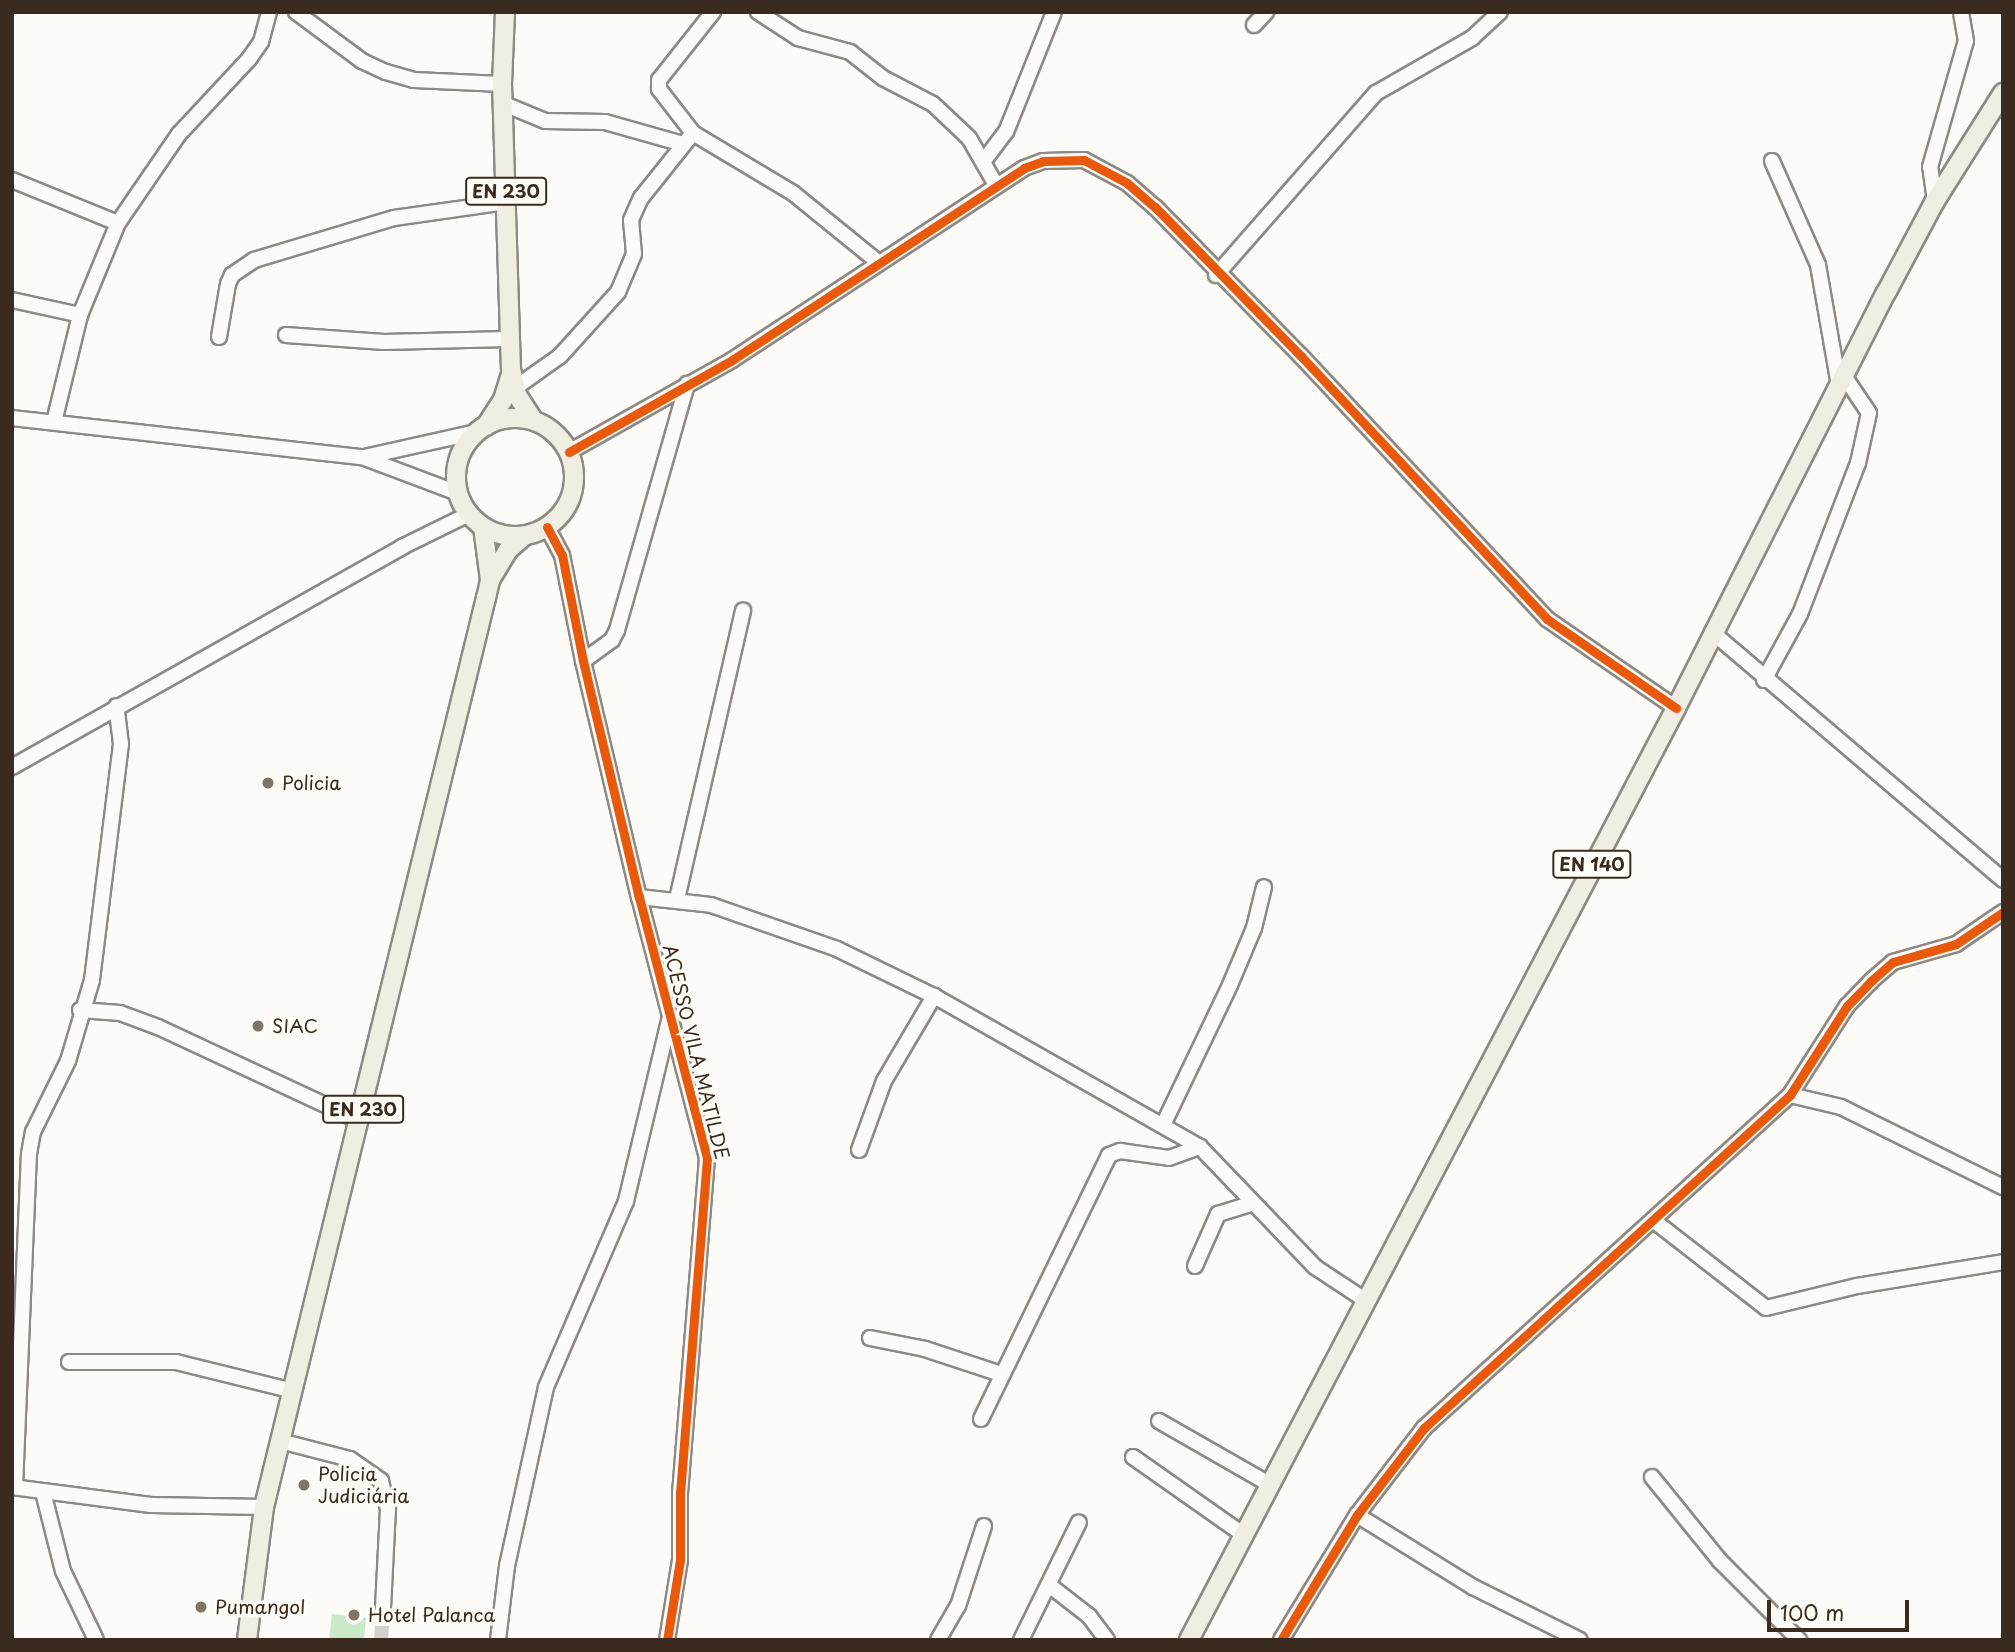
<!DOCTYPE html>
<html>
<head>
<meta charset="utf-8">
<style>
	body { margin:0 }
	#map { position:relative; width:2015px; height:1652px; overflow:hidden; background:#fcfbf8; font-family:"Playpen Sans",sans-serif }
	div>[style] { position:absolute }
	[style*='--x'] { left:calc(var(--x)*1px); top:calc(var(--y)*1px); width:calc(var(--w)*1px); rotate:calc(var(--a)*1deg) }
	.green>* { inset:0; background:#cae9c8 }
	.minor-tunnel>* { height:14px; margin-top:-7px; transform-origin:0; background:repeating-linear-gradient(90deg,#d5d1cc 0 14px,transparent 0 21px) }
	.roads { filter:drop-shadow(2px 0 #8d8985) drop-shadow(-2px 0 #8d8985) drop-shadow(0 2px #8d8985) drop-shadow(0 -2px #8d8985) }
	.minor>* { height:14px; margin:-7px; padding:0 7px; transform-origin:7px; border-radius:7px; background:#fbfbf9 }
	.major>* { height:18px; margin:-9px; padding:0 9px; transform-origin:9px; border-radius:9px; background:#f0ede2 }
	.major>.ring { margin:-9px; padding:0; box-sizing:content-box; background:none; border:18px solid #f0ede2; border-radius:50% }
	.cycleway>* { height:9px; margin:-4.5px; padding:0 4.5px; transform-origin:4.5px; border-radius:4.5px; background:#e8590c }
	.dots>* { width:19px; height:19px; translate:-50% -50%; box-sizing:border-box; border:4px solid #fdfcf7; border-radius:50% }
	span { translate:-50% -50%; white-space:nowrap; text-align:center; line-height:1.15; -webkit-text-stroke:7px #fdfcf7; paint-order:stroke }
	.shield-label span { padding:2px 5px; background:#fdfcf7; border:2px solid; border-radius:5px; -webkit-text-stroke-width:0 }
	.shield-label { font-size:18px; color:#3b2a1e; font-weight:700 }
	.poi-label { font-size:19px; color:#3b2a1e }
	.left { translate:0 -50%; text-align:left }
	.street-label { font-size:19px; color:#3b2a1e }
	.frame { position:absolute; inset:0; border:14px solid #3b2a1e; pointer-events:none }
	.scale { position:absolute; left:1767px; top:1600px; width:142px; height:32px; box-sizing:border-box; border:4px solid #3b2a1e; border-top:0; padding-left:9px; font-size:21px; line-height:24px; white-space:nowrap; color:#3b2a1e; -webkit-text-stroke:5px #fdfcf7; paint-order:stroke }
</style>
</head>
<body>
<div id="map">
	<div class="green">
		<i style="clip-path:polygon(332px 1614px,366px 1618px,364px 1640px,329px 1640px)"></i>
	</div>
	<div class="minor-tunnel">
		<i style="--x:381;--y:1640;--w:31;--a:-86"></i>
	</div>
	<div class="roads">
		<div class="minor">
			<i style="--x:296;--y:12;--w:82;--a:36.6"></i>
			<i style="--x:362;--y:61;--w:26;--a:25"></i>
			<i style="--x:386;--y:72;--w:29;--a:16"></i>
			<i style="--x:414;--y:80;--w:88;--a:2.6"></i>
			<i style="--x:758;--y:12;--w:48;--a:33"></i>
			<i style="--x:798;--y:38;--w:54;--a:15.1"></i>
			<i style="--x:850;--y:52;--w:42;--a:38.2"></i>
			<i style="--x:883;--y:78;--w:56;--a:27.5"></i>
			<i style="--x:933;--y:104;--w:50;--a:43.4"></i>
			<i style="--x:969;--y:138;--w:54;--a:60.1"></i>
			<i style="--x:1254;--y:25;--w:18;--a:-47"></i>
			<i style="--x:504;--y:104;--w:44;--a:22.5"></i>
			<i style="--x:545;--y:121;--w:60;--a:1"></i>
			<i style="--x:605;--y:122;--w:81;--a:15.8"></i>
			<i style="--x:693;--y:133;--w:117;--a:31"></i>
			<i style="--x:793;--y:193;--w:109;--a:39.1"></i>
			<i style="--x:1772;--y:161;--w:114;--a:66.1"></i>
			<i style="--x:1818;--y:265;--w:122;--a:80.1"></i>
			<i style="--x:983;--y:162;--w:38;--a:-53"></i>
			<i style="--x:1006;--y:132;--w:129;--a:-68.2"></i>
			<i style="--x:12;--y:180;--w:114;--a:22.1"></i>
			<i style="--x:1935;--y:201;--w:34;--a:-98"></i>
			<i style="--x:1930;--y:167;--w:131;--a:-74.1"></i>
			<i style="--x:1966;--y:41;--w:29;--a:-100"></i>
			<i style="--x:1216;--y:275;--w:242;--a:-48.7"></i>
			<i style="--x:1376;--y:93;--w:111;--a:-29.8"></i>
			<i style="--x:1472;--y:38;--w:38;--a:-43"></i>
			<i style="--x:12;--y:300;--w:70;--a:12.4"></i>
			<i style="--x:286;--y:335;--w:98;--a:4.1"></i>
			<i style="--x:384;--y:342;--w:125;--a:-1.4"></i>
			<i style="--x:219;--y:337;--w:54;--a:-80.4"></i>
			<i style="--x:228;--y:284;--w:10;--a:-66"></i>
			<i style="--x:232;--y:275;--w:27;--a:-34"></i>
			<i style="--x:254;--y:260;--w:146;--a:-16.7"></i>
			<i style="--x:394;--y:218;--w:113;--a:-8.1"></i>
			<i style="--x:515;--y:388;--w:55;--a:-35.4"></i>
			<i style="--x:560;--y:356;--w:86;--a:-47.8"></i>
			<i style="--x:618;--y:292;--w:41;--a:-67.2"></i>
			<i style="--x:634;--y:254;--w:34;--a:-95"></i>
			<i style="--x:631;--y:220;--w:24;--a:-66"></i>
			<i style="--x:641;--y:198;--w:83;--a:-51.3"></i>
			<i style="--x:693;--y:133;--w:56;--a:-127.7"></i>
			<i style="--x:659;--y:89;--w:9;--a:-90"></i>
			<i style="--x:659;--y:80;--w:87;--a:-51.5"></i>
			<i style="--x:12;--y:418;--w:352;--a:6.4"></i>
			<i style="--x:362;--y:457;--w:103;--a:20.6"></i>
			<i style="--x:54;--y:422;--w:110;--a:-76.3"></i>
			<i style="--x:80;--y:315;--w:100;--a:-67.6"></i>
			<i style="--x:118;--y:223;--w:108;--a:-55.6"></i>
			<i style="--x:179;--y:134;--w:103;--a:-47"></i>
			<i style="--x:249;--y:59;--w:21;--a:-55"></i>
			<i style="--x:261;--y:42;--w:31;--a:-75"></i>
			<i style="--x:569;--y:452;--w:187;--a:-29.4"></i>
			<i style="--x:732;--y:360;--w:349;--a:-33.3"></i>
			<i style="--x:1024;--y:168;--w:20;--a:-20"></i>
			<i style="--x:1043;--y:161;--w:41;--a:-1.4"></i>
			<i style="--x:1084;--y:160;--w:49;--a:28.1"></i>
			<i style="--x:1127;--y:183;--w:37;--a:41"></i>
			<i style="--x:1155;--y:207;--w:209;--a:45.6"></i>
			<i style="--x:1301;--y:356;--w:360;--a:46.9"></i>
			<i style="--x:1547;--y:619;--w:157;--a:34.6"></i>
			<i style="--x:364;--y:457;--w:116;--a:-12.5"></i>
			<i style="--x:547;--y:527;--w:32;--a:62"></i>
			<i style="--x:562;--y:555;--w:108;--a:78.8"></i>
			<i style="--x:583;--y:661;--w:243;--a:76.7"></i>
			<i style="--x:639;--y:897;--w:270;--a:75.4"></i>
			<i style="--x:707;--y:1158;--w:336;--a:94.6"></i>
			<i style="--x:680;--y:1493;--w:67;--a:90"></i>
			<i style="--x:680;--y:1560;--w:81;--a:99.2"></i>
			<i style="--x:1712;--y:632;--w:382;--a:40.4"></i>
			<i style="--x:583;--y:661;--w:36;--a:-36"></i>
			<i style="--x:612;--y:640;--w:11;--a:-63"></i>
			<i style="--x:617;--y:630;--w:256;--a:-74.1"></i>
			<i style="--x:1764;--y:680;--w:75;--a:-61.4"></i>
			<i style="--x:1800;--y:614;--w:162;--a:-69"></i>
			<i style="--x:1858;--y:463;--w:51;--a:-77.6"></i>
			<i style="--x:1869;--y:413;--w:45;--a:-124"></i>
			<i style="--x:12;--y:767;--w:448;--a:-29.4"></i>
			<i style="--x:402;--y:547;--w:75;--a:-26.2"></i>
			<i style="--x:639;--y:897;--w:72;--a:6.3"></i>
			<i style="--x:711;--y:905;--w:133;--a:19.2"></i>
			<i style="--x:837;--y:949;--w:108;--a:25.9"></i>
			<i style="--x:934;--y:996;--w:306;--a:29.6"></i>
			<i style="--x:1200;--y:1147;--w:166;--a:46.2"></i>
			<i style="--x:1315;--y:1267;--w:60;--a:33.4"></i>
			<i style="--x:677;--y:899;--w:296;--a:-77.1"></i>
			<i style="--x:80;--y:1010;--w:40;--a:4.3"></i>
			<i style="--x:120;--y:1013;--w:40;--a:20.2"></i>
			<i style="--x:158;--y:1027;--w:223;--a:25"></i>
			<i style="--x:1790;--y:1095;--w:52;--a:13.2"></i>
			<i style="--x:1841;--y:1107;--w:181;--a:26.3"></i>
			<i style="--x:1163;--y:1125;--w:155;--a:-64.4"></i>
			<i style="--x:1230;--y:985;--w:62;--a:-67.2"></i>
			<i style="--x:1254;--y:928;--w:42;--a:-76.3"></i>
			<i style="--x:859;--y:1150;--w:73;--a:-70.1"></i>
			<i style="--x:884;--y:1081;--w:99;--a:-59.5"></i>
			<i style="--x:1653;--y:1220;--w:143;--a:37.9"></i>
			<i style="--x:1766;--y:1308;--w:94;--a:-13.6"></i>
			<i style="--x:1857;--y:1286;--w:148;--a:-9.3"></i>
			<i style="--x:1195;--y:1266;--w:57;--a:-66.1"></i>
			<i style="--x:1218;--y:1214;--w:34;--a:-17"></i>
			<i style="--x:870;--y:1338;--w:56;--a:11.3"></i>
			<i style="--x:925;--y:1349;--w:80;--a:18.2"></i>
			<i style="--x:69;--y:1362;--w:107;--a:0"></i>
			<i style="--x:176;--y:1362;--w:121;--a:13.9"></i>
			<i style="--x:981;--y:1419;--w:293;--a:-64.1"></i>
			<i style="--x:1109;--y:1155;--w:12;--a:-20"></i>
			<i style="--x:1120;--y:1151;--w:49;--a:8.1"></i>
			<i style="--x:1169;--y:1158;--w:33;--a:-20"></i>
			<i style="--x:1159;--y:1421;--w:127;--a:29.8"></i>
			<i style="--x:280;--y:1441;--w:72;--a:14.4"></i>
			<i style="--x:350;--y:1459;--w:38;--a:35"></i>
			<i style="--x:381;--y:1481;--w:29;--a:76"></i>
			<i style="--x:388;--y:1509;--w:100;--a:92.9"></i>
			<i style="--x:1133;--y:1457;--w:136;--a:35.1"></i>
			<i style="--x:1652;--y:1477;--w:108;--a:51"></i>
			<i style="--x:1720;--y:1561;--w:112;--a:45"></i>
			<i style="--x:12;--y:1487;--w:140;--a:7.4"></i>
			<i style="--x:151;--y:1505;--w:113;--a:1"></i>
			<i style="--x:15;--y:1487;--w:333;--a:-87.6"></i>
			<i style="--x:29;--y:1154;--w:22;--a:-80"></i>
			<i style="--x:33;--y:1132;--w:79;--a:-63.8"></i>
			<i style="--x:68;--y:1061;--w:84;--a:-73.5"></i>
			<i style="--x:92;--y:980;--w:238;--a:-83"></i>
			<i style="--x:121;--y:744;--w:38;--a:-97"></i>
			<i style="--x:43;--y:1492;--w:81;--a:75.8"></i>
			<i style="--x:63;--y:1571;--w:76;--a:64.4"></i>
			<i style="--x:1357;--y:1515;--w:137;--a:31.8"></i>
			<i style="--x:1473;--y:1587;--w:119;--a:26.4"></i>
			<i style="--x:1049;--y:1585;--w:51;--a:37.8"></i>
			<i style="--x:1089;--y:1616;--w:30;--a:53"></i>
			<i style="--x:498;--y:1640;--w:75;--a:-83.1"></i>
			<i style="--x:507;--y:1566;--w:183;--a:-77.7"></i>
			<i style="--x:546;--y:1387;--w:202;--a:-66.7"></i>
			<i style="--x:626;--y:1201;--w:186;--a:-76.6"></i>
			<i style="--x:938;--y:1640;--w:39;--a:-60"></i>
			<i style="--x:958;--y:1606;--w:84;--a:-72"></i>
			<i style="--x:1021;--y:1640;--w:131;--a:-63.8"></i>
			<i style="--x:1281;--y:1640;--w:146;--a:-58.7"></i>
			<i style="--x:1357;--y:1515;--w:110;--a:-52.4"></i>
			<i style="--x:1424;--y:1428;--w:495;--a:-42.3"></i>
			<i style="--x:1790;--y:1095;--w:106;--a:-57.4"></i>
			<i style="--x:1847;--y:1006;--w:35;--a:-46"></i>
			<i style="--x:1871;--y:981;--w:29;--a:-41"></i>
			<i style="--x:1893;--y:962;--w:66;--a:-15.9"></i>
			<i style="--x:1956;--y:944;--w:57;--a:-34.2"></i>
		</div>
		<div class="major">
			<i style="--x:505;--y:12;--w:72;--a:92.4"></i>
			<i style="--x:502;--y:84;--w:285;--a:88.2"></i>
			<i style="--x:511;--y:369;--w:27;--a:77"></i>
			<i style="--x:517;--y:395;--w:30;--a:57"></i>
			<i class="ring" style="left:456px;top:418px;width:100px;height:100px"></i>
			<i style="--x:486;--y:426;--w:31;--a:-57"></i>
			<i style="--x:503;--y:400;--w:28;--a:-73"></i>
			<i style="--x:490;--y:580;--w:35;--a:-59"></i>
			<i style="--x:508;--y:550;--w:21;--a:-41"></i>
			<i style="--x:247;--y:1640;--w:134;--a:-82.7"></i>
			<i style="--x:264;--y:1507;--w:936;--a:-76.28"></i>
			<i style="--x:486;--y:598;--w:18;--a:-77"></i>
			<i style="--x:490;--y:580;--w:53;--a:-97.5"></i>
			<i style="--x:1189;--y:1640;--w:1052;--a:-62.41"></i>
			<i style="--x:1676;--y:708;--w:465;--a:-63.2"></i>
			<i style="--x:1886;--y:293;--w:104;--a:-62"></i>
			<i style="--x:1935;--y:201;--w:128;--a:-57.8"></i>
		</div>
	</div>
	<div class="cycleway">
		<i style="--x:569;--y:452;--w:187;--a:-29.4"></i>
		<i style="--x:732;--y:360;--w:349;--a:-33.3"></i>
		<i style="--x:1024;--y:168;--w:20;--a:-20"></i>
		<i style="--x:1043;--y:161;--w:41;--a:-1.4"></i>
		<i style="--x:1084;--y:160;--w:49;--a:28.1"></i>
		<i style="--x:1127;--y:183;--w:37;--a:41"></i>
		<i style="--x:1155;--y:207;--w:209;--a:45.6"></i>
		<i style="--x:1301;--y:356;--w:360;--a:46.9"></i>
		<i style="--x:1547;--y:619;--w:157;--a:34.6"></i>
		<i style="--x:547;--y:527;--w:32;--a:62"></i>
		<i style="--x:562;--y:555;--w:108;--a:78.8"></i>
		<i style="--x:583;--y:661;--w:243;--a:76.7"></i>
		<i style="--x:639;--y:897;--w:270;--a:75.4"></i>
		<i style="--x:707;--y:1158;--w:336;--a:94.6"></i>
		<i style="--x:680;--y:1493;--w:67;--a:90"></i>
		<i style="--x:680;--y:1560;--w:81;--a:99.2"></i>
		<i style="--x:1281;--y:1640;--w:146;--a:-58.7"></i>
		<i style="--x:1357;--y:1515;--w:110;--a:-52.4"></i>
		<i style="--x:1424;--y:1428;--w:495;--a:-42.3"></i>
		<i style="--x:1790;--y:1095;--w:106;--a:-57.4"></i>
		<i style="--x:1847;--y:1006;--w:35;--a:-46"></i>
		<i style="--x:1871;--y:981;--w:29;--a:-41"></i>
		<i style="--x:1893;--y:962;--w:66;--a:-15.9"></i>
		<i style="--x:1956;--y:944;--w:57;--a:-34.2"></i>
	</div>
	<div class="dots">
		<i style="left:268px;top:783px;background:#7f736a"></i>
		<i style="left:258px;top:1026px;background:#7f736a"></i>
		<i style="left:304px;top:1485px;background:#7f736a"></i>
		<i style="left:201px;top:1607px;background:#7f736a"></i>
		<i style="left:354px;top:1615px;background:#7f736a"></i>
	</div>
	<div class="shield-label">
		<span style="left:506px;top:191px">EN 230</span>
		<span style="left:1592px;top:864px">EN 140</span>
		<span style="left:363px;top:1109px">EN 230</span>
	</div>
	<div class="poi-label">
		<span class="left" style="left:282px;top:783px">Policia</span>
		<span class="left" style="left:272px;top:1026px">SIAC</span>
		<span class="left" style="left:318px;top:1485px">Policia<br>Judiciária</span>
		<span class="left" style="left:215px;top:1607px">Pumangol</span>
		<span class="left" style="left:368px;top:1615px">Hotel Palanca</span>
	</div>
	<div class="street-label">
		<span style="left:696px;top:1052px;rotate:76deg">ACESSO VILA MATILDE</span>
	</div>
	<div class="frame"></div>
	<div class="scale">100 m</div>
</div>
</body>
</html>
